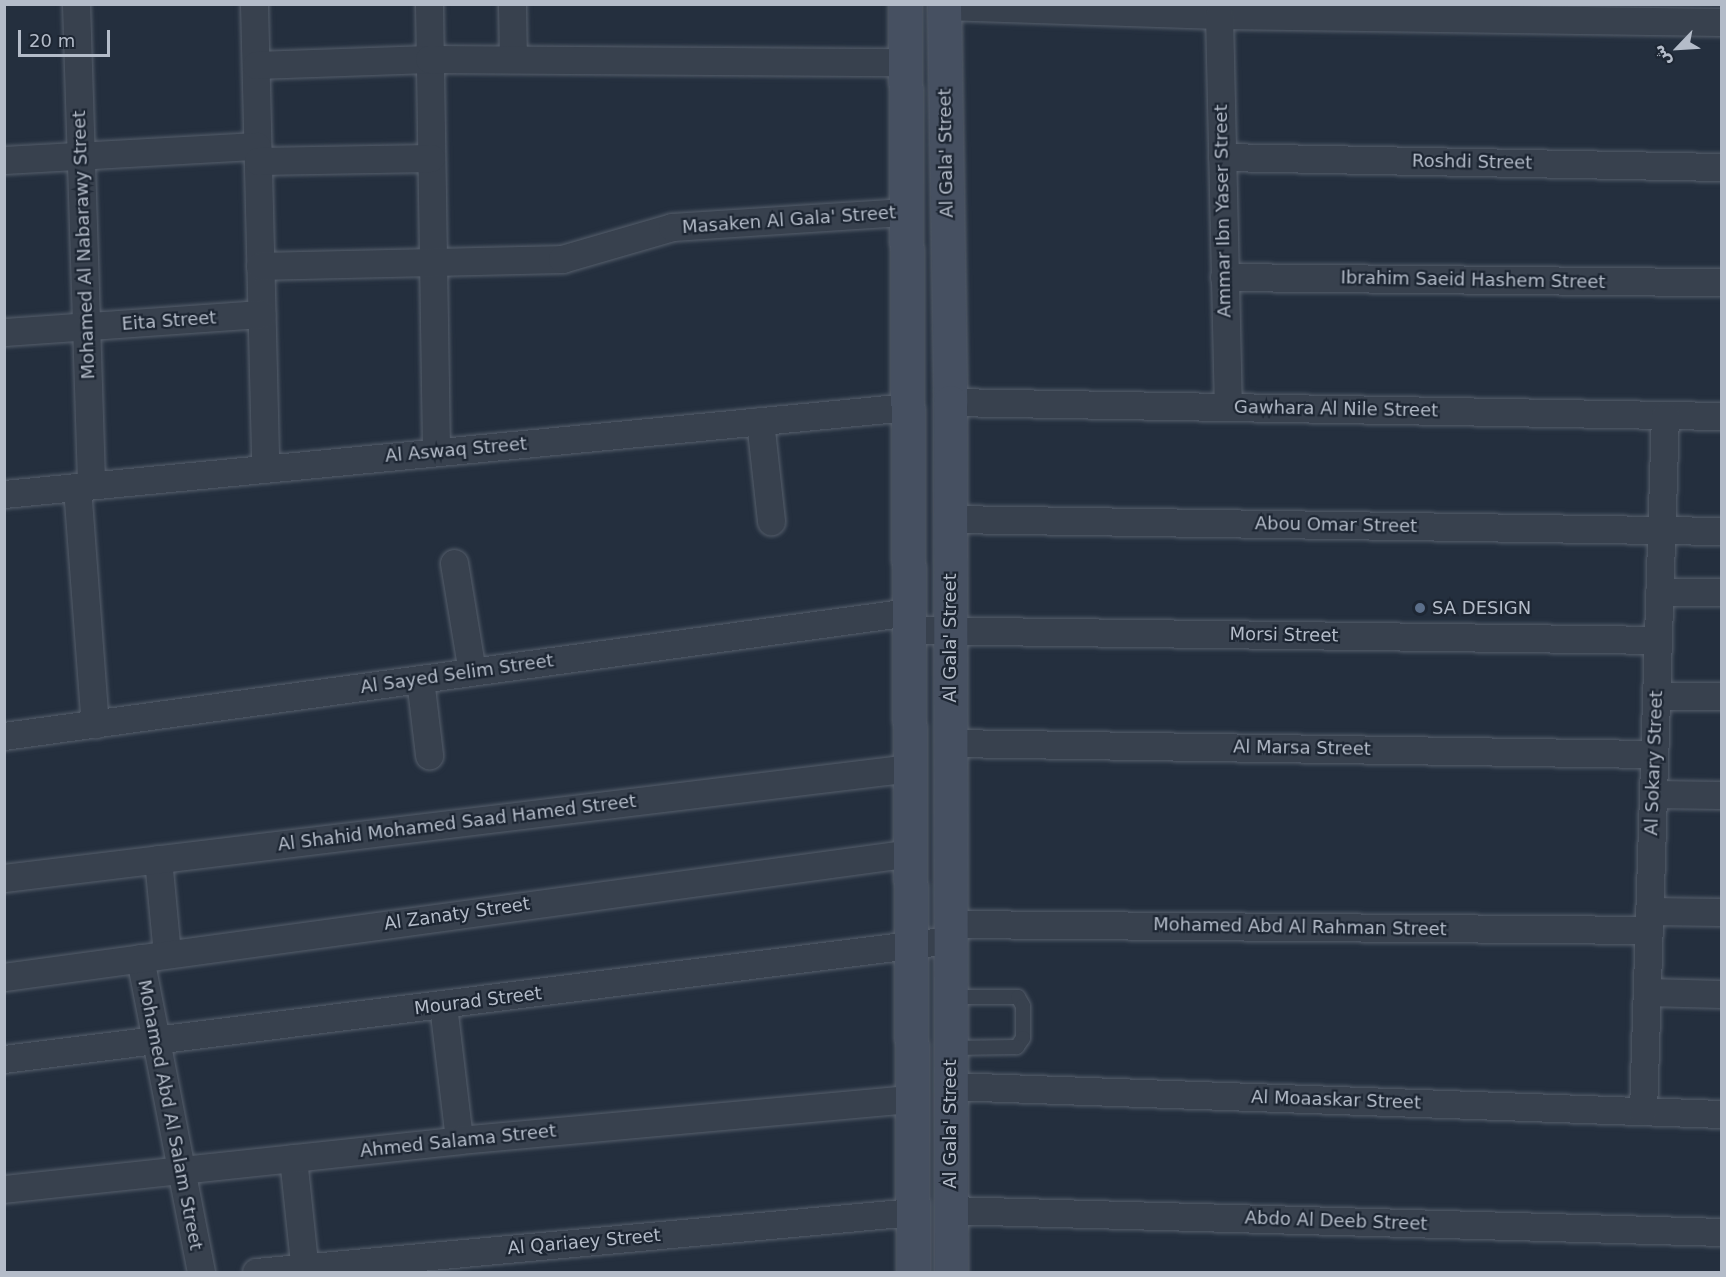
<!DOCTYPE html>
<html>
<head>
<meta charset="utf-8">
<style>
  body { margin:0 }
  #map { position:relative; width:1726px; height:1277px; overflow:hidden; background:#242f3e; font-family:"DejaVu Sans",Cairo,sans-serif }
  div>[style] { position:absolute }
  .roads { filter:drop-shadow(0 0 2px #565f6c) drop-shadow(0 0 2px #565f6c) }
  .lane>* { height:14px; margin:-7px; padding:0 7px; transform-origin:7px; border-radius:7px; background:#38414e }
  .street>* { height:27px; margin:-13.5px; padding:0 13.5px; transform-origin:13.5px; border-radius:13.5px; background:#38414e }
  .secondary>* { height:33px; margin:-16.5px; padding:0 16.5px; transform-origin:16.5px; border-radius:16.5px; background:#465061 }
  .dots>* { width:16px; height:16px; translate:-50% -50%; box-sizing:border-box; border:3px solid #1d2633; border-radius:50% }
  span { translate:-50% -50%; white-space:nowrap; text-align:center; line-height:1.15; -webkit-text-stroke:4.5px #1d2633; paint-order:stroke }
  .street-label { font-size:18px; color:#b4bcc9 }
  .poi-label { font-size:18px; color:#b4bcc9 }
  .left { translate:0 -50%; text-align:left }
  .frame { position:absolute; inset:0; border:6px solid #b4bcc9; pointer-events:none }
  .north { position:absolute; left:1648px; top:18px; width:60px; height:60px; -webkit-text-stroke:4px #1d2633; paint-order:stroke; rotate:245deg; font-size:16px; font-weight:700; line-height:24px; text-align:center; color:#b4bcc9 }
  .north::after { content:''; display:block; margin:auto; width:21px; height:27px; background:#b4bcc9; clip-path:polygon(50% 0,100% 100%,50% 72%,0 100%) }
  .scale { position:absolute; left:18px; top:30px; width:92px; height:27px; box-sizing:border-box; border:3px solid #b4bcc9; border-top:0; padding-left:8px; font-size:18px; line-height:21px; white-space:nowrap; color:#b4bcc9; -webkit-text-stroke:4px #1d2633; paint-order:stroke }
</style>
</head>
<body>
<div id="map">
  <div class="roads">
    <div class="lane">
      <i style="left:950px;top:997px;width:68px"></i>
      <i style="left:1018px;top:997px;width:10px;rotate:61deg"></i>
      <i style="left:1023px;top:1006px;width:32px;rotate:90deg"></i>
      <i style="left:1023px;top:1038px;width:11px;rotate:124deg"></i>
      <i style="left:1017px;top:1047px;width:67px;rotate:179.1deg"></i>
    </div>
    <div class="street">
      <i style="left:76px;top:4px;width:481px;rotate:88.2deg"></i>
      <i style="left:254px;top:4px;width:464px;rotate:88.6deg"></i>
      <i style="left:429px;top:4px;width:448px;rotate:89.1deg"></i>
      <i style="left:512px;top:4px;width:55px;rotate:89deg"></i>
      <i style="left:944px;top:6px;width:275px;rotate:1.9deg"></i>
      <i style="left:1219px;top:15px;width:503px;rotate:0.8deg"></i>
      <i style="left:1219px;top:15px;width:392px;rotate:88.7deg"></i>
      <i style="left:256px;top:65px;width:173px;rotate:-2deg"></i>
      <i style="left:429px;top:59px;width:476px;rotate:0.4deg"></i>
      <i style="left:1222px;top:157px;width:500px;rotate:1.15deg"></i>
      <i style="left:4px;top:160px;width:253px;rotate:-3.2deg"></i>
      <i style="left:258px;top:161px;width:173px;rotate:-1deg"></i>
      <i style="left:260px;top:266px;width:302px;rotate:-1.3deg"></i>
      <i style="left:562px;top:259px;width:115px;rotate:-16.2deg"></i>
      <i style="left:672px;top:227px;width:234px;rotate:-3.7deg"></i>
      <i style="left:1224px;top:277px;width:498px;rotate:0.6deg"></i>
      <i style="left:4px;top:332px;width:258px;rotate:-4deg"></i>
      <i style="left:950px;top:402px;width:772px;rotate:1.04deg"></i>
      <i style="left:760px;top:421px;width:101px;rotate:83.7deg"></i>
      <i style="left:77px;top:487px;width:238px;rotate:85.7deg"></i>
      <i style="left:4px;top:494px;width:907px;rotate:-5.5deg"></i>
      <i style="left:950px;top:519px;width:772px;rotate:0.89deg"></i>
      <i style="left:454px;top:563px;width:110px;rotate:80.6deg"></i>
      <i style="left:1659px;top:592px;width:63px"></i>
      <i style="left:909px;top:630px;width:749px;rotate:0.76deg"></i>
      <i style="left:420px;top:679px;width:77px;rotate:83.2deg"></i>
      <i style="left:1656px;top:696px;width:66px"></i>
      <i style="left:4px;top:736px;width:913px;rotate:-7.8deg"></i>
      <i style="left:950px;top:743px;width:704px;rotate:0.9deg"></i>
      <i style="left:1653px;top:794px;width:69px;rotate:0.8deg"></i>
      <i style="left:158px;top:859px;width:95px;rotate:84.6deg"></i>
      <i style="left:4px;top:878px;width:913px;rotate:-6.92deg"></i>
      <i style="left:1649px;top:911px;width:73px;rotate:0.8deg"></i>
      <i style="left:951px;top:924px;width:698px;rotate:0.49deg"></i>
      <i style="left:140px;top:958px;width:320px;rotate:79deg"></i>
      <i style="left:4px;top:977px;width:915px;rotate:-7.78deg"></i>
      <i style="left:1647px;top:992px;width:75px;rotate:1.5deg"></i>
      <i style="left:443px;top:1005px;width:136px;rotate:83.2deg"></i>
      <i style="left:4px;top:1059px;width:953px;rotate:-7.17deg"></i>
      <i style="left:950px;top:1086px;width:773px;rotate:2.08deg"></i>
      <i style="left:1643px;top:1111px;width:696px;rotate:-88.19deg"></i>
      <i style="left:293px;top:1158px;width:115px;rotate:84deg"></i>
      <i style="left:4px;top:1189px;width:458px;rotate:-6.1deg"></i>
      <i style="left:459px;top:1140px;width:455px;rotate:-5.2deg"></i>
      <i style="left:950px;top:1210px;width:772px;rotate:1.63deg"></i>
      <i style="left:256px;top:1272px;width:660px;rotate:-5.22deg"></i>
    </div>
    <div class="secondary">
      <i style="left:905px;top:4px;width:1268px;rotate:89.64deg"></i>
      <i style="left:944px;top:4px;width:398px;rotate:89.1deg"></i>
      <i style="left:950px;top:402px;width:870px;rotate:89.93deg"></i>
    </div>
  </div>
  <div class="dots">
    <i style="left:1420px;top:608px;background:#5c6f8a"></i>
  </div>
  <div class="street-label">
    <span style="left:946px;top:153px;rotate:-91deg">Al Gala' Street</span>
    <span style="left:1472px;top:162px;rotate:1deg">Roshdi Street</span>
    <span style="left:1223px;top:211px;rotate:-91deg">Ammar Ibn Yaser Street</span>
    <span style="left:789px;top:220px;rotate:-4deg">Masaken Al Gala' Street</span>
    <span style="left:84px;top:245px;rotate:-92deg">Mohamed Al Nabarawy Street</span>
    <span style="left:1473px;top:280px;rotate:1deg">Ibrahim Saeid Hashem Street</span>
    <span style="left:169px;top:321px;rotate:-4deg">Eita Street</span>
    <span style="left:1336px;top:409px;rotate:1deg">Gawhara Al Nile Street</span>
    <span style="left:456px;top:450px;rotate:-5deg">Al Aswaq Street</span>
    <span style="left:1336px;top:525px;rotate:1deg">Abou Omar Street</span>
    <span style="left:1284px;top:635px;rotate:1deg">Morsi Street</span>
    <span style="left:950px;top:638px;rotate:-90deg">Al Gala' Street</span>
    <span style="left:457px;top:674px;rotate:-8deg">Al Sayed Selim Street</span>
    <span style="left:1302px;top:748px;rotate:1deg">Al Marsa Street</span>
    <span style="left:1654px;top:763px;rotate:-88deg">Al Sokary Street</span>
    <span style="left:457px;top:823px;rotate:-7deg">Al Shahid Mohamed Saad Hamed Street</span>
    <span style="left:457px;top:914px;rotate:-8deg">Al Zanaty Street</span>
    <span style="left:1300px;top:927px;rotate:1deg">Mohamed Abd Al Rahman Street</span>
    <span style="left:478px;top:1001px;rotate:-7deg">Mourad Street</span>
    <span style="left:1336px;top:1100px;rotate:2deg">Al Moaaskar Street</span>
    <span style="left:170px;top:1115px;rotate:79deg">Mohamed Abd Al Salam Street</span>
    <span style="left:950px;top:1124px;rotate:-90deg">Al Gala' Street</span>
    <span style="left:458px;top:1141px;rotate:-6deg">Ahmed Salama Street</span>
    <span style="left:1336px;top:1221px;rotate:2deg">Abdo Al Deeb Street</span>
    <span style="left:584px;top:1242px;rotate:-5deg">Al Qariaey Street</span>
  </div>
  <div class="poi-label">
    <span class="left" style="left:1432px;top:608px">SA DESIGN</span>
  </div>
  <div class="frame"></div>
  <div class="north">ش</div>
  <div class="scale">20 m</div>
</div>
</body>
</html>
